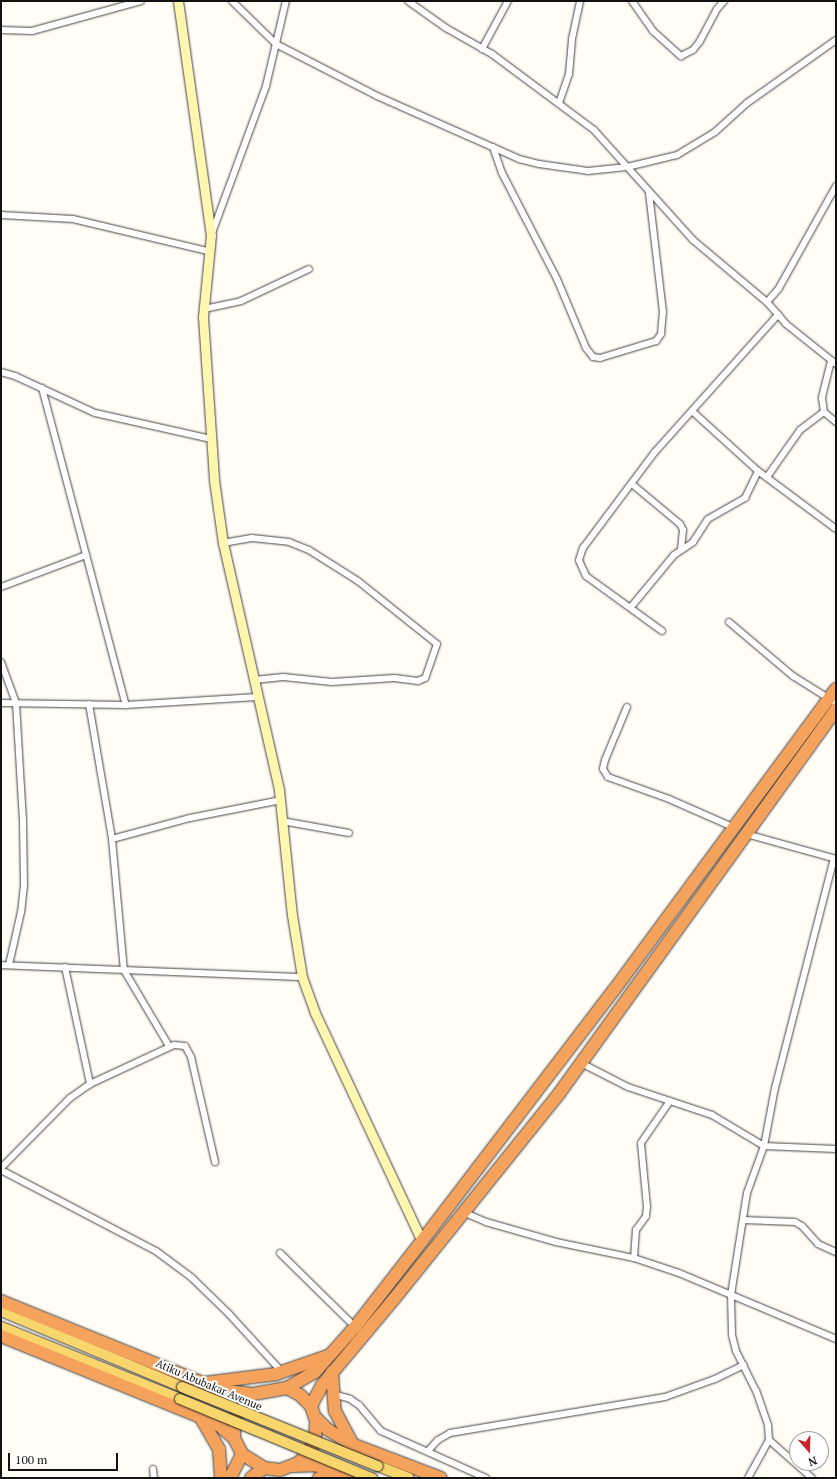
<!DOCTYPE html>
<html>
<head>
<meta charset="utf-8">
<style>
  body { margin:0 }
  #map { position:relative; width:837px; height:1479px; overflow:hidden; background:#fffdf5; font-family:"PT Serif",serif }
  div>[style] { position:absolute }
  .roads { filter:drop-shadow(0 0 1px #444) drop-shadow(0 0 1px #444) }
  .street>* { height:6px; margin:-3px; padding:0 3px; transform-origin:3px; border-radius:3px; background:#fff }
  .secondary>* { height:9px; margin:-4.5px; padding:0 4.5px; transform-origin:4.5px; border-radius:4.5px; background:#fff6b0 }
  .primary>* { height:10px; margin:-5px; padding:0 5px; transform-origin:5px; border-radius:5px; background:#f9d66b }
  .highway>* { height:12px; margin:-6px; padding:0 6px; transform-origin:6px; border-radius:6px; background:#f5a25d }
  .bridges { filter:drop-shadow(0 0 1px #222) drop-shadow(0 0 1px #222) }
  .primary-bridge>* { height:10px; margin:-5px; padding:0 5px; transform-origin:5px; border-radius:5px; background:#f9d66b }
  span { translate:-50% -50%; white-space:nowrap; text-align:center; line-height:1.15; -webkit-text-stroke:4px #fff; paint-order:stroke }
  .street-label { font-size:11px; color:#111 }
  .frame { position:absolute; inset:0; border:2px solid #111; pointer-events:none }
  .north { position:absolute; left:789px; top:1431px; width:40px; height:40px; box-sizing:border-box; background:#fff; border:1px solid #a0a0a0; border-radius:50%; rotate:160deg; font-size:11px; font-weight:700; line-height:16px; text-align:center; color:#111 }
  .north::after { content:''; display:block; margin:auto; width:14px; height:18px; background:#c4262e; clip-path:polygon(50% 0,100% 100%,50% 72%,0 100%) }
  .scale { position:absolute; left:8px; top:1453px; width:110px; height:18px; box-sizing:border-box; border:2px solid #111; border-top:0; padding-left:5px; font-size:12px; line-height:14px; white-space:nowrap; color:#111; -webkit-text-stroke:3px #fff; paint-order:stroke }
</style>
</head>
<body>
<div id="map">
  <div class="roads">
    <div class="street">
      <i style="left:232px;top:1px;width:62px;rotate:44.3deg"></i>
      <i style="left:276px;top:44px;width:114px;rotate:27.2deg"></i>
      <i style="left:377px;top:96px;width:155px;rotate:23.9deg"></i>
      <i style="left:519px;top:159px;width:21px;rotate:14deg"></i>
      <i style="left:539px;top:164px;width:49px;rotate:8.1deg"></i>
      <i style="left:588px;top:171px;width:39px;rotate:-6deg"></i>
      <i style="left:627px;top:167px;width:51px;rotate:-13.5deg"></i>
      <i style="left:677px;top:155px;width:44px;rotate:-31.2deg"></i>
      <i style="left:715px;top:132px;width:43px;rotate:-42.2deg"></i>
      <i style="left:747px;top:103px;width:109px;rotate:-35.3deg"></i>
      <i style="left:408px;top:1px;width:47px;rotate:35.4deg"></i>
      <i style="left:446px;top:28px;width:53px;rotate:29.5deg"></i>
      <i style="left:492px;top:54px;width:127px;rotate:36.7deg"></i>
      <i style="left:594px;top:130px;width:148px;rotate:48deg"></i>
      <i style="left:693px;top:240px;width:97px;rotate:40deg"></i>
      <i style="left:767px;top:302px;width:29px;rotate:49deg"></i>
      <i style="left:786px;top:324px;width:64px;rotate:38.7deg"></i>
      <i style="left:632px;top:1px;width:37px;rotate:55deg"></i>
      <i style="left:653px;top:31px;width:38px;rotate:42deg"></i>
      <i style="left:681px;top:56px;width:13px;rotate:-27deg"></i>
      <i style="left:693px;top:50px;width:11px;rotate:-52deg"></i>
      <i style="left:700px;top:41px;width:36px;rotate:-62deg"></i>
      <i style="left:717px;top:9px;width:11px;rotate:-49deg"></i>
      <i style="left:1px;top:30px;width:31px;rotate:2deg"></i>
      <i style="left:32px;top:31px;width:113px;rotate:-15.4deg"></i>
      <i style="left:482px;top:49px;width:55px;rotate:-61.6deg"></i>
      <i style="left:559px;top:103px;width:31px;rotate:-71deg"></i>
      <i style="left:569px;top:74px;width:35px;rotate:-85deg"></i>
      <i style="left:572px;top:39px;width:39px;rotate:-78deg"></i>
      <i style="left:493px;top:147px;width:28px;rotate:71deg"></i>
      <i style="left:502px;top:173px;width:119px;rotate:62.6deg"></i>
      <i style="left:557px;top:279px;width:75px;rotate:67.2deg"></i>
      <i style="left:586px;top:348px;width:11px;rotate:52deg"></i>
      <i style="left:593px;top:357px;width:7px;rotate:8deg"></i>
      <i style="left:600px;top:358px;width:59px;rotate:-16.9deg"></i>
      <i style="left:656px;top:341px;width:9px;rotate:-54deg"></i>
      <i style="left:661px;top:334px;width:22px;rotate:-85deg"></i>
      <i style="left:663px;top:312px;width:121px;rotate:-96.7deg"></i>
      <i style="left:1px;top:215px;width:72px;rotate:3.2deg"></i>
      <i style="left:73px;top:219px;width:142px;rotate:13.4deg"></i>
      <i style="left:212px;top:233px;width:157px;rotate:-69.8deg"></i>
      <i style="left:266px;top:86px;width:87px;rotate:-76.8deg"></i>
      <i style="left:767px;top:302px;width:18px;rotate:-49deg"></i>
      <i style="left:779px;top:288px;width:117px;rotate:-60.8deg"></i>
      <i style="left:204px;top:309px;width:38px;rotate:-12deg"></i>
      <i style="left:241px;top:301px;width:75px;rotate:-25.2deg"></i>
      <i style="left:831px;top:361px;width:38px;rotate:104deg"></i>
      <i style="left:822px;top:398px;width:14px;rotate:82deg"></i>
      <i style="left:824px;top:412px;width:16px;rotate:40deg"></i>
      <i style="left:1px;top:372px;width:15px;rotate:16deg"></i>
      <i style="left:15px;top:376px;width:88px;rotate:24.8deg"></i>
      <i style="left:95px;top:413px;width:119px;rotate:12.6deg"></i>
      <i style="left:42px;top:388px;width:328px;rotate:75.2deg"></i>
      <i style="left:692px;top:411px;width:89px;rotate:42.3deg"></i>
      <i style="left:758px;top:471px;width:97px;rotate:36.6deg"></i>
      <i style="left:767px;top:477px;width:57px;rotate:-54.9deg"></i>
      <i style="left:800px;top:430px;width:30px;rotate:-37deg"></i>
      <i style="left:632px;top:484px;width:62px;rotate:39.8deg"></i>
      <i style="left:680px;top:524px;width:7px;rotate:63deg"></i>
      <i style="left:683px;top:530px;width:20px;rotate:96deg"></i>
      <i style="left:223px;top:543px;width:29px;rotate:-10deg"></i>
      <i style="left:252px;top:538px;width:37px;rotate:6deg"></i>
      <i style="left:289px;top:542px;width:22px;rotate:22deg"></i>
      <i style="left:309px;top:550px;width:58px;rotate:32.3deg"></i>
      <i style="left:358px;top:581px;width:101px;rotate:38.6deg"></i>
      <i style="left:437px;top:644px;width:36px;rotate:109deg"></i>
      <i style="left:425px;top:678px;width:8px;rotate:157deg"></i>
      <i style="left:418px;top:681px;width:24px;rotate:-173deg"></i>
      <i style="left:394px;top:678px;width:62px;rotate:176.3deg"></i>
      <i style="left:332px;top:682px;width:49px;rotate:-174.2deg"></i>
      <i style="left:283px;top:677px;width:29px;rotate:174deg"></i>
      <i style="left:1px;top:587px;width:91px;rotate:-20.6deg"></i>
      <i style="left:631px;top:607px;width:67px;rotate:-50.4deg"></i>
      <i style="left:674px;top:555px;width:23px;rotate:-34deg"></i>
      <i style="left:693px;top:542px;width:27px;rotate:-57deg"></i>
      <i style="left:708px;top:519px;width:43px;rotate:-29.6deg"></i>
      <i style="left:745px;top:498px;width:30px;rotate:-64deg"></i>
      <i style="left:729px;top:622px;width:84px;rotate:40.2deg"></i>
      <i style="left:793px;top:676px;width:51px;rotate:32.1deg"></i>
      <i style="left:662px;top:631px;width:94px;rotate:-144.1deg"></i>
      <i style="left:586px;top:576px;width:17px;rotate:-114deg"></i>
      <i style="left:579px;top:560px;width:13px;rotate:-72deg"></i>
      <i style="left:583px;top:548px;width:119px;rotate:-53.2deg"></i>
      <i style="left:654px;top:453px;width:186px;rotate:-48.1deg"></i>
      <i style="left:1px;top:662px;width:44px;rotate:69.9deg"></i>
      <i style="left:16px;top:703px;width:119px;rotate:86.6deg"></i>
      <i style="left:23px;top:822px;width:63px;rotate:89.1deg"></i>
      <i style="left:24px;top:885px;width:27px;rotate:96deg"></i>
      <i style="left:21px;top:912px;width:54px;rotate:102.8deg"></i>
      <i style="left:1px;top:703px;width:125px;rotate:0.9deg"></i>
      <i style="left:126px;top:705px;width:131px;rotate:-3.5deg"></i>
      <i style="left:89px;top:704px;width:137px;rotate:80.3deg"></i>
      <i style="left:112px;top:839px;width:132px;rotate:84.8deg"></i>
      <i style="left:124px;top:970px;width:88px;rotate:59.4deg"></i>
      <i style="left:627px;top:707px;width:57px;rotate:112.5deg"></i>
      <i style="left:605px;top:760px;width:9px;rotate:103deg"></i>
      <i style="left:603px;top:769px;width:9px;rotate:58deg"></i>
      <i style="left:608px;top:777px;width:65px;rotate:19.8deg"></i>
      <i style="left:669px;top:799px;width:72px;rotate:23.7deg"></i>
      <i style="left:282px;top:821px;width:68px;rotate:10.2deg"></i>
      <i style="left:746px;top:834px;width:93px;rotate:15.5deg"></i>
      <i style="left:112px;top:839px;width:81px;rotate:-15.1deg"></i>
      <i style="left:190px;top:818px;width:93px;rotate:-11.2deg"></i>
      <i style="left:1px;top:965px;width:301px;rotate:2.3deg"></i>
      <i style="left:65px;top:967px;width:120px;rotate:77.9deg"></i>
      <i style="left:581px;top:1063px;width:53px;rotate:27.1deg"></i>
      <i style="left:628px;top:1087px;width:89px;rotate:18.4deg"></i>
      <i style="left:712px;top:1115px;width:61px;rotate:30.8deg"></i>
      <i style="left:764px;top:1146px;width:72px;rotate:2.4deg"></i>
      <i style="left:1px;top:1168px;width:98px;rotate:-45.4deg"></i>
      <i style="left:70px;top:1098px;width:24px;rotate:-35deg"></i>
      <i style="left:90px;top:1084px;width:93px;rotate:-24.9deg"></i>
      <i style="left:174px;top:1045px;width:11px;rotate:5deg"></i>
      <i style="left:185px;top:1046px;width:13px;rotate:61deg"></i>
      <i style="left:191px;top:1057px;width:108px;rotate:77.1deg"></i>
      <i style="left:1px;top:1170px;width:175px;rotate:27.6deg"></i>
      <i style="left:156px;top:1251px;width:44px;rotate:36.6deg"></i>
      <i style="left:191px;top:1277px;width:53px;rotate:44.2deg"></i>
      <i style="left:229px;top:1314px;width:79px;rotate:47.6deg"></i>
      <i style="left:465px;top:1213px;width:23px;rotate:23deg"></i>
      <i style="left:486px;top:1222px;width:73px;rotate:15.9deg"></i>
      <i style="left:556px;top:1242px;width:80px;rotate:11.6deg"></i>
      <i style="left:634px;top:1258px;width:47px;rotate:18.4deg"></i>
      <i style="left:679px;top:1273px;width:170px;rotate:22.8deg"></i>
      <i style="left:743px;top:1220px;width:52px;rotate:2.2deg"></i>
      <i style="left:795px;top:1222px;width:8px;rotate:30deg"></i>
      <i style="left:802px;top:1226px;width:24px;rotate:48deg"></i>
      <i style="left:818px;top:1244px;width:20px;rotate:24deg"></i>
      <i style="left:280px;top:1253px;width:105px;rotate:44.6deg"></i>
      <i style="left:634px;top:1258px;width:28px;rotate:-86deg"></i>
      <i style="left:636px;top:1230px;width:17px;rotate:-54deg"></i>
      <i style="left:646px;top:1216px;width:9px;rotate:-84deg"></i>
      <i style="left:647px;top:1207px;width:64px;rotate:-95.4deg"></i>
      <i style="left:641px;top:1143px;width:51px;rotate:-55.4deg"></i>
      <i style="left:333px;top:1394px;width:18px;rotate:16deg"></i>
      <i style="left:350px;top:1399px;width:11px;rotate:34deg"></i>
      <i style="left:359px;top:1405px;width:34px;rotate:50deg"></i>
      <i style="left:381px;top:1431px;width:115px;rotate:24.1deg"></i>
      <i style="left:769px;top:1440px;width:57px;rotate:41.5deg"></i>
      <i style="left:428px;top:1451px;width:15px;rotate:-48deg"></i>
      <i style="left:438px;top:1440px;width:14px;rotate:-30deg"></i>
      <i style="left:450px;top:1433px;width:218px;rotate:-9.5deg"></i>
      <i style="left:665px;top:1397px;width:53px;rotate:-19.8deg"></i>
      <i style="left:715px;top:1379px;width:32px;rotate:-26deg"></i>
      <i style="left:153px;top:1469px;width:9px;rotate:84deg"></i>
      <i style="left:748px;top:1478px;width:43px;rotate:-61.1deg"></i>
      <i style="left:769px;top:1440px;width:15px;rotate:-94deg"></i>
      <i style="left:768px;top:1425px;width:36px;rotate:-109deg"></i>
      <i style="left:756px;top:1391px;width:45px;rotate:-116.6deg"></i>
      <i style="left:736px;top:1351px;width:16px;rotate:-104deg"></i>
      <i style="left:732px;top:1335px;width:40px;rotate:-91.4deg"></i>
      <i style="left:731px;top:1295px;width:103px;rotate:-81.1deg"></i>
      <i style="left:747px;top:1193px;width:50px;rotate:-70.1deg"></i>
      <i style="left:764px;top:1146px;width:59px;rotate:-79.3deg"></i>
      <i style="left:775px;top:1088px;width:236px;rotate:-75.6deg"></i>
    </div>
    <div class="secondary">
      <i style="left:178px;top:1px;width:236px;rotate:82deg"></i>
      <i style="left:211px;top:235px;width:82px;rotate:95.6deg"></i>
      <i style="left:203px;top:317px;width:163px;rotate:86.1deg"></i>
      <i style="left:214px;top:480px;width:64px;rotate:81.9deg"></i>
      <i style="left:223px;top:543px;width:253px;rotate:77.2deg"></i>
      <i style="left:279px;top:790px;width:126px;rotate:84.1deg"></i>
      <i style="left:292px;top:915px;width:63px;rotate:80.8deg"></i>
      <i style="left:302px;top:977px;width:38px;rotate:70deg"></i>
      <i style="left:315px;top:1013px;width:252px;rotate:64.9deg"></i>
    </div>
    <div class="primary">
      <i style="left:1px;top:1311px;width:196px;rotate:22.8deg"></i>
      <i style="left:1px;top:1327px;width:193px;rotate:21.9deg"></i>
      <i style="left:378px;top:1466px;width:33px;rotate:21deg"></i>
    </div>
    <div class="highway">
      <i style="left:1px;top:1301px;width:236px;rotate:22.1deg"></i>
      <i style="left:220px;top:1390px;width:32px;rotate:7deg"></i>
      <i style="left:1px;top:1336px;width:220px;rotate:22.1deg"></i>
      <i style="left:205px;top:1419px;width:17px;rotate:25deg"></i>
      <i style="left:220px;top:1426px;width:18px;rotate:41deg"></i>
      <i style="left:332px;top:1372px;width:39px;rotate:86deg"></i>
      <i style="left:335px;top:1411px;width:36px;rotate:62deg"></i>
      <i style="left:204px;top:1383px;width:73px;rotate:-7.1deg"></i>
      <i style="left:276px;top:1374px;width:55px;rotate:-19.1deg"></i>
      <i style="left:287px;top:1388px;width:32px;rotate:-30deg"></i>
      <i style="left:315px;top:1372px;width:60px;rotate:-48.4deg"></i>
      <i style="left:355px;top:1327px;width:109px;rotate:-52.1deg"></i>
      <i style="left:422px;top:1241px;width:316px;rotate:-52.6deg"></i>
      <i style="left:614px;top:990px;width:374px;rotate:-53.6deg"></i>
      <i style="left:311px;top:1406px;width:24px;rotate:-62deg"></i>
      <i style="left:322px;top:1385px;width:112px;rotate:-50.1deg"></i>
      <i style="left:394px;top:1299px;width:262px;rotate:-51.2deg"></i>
      <i style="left:558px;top:1095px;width:476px;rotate:-54.2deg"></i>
      <i style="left:201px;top:1418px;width:36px;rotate:60deg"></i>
      <i style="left:219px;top:1449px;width:29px;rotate:86deg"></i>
      <i style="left:316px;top:1418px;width:16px;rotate:45deg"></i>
      <i style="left:327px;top:1429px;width:26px;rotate:32deg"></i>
      <i style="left:349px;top:1443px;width:98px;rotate:20.8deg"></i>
      <i style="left:293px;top:1466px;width:23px;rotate:-2deg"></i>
      <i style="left:316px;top:1465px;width:37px;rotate:20deg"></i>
      <i style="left:230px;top:1478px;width:27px;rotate:-63deg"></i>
      <i style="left:251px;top:1478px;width:16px;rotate:-38deg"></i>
      <i style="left:264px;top:1468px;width:16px;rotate:7deg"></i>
      <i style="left:280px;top:1470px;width:19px;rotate:-21deg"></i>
      <i style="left:298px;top:1463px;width:13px;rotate:-42deg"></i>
      <i style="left:308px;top:1454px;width:15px;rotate:-62deg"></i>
      <i style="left:315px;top:1441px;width:20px;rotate:-87deg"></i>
      <i style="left:316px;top:1421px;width:16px;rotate:-108deg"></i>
      <i style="left:311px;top:1406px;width:16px;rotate:-135deg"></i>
      <i style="left:300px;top:1395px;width:15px;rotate:-152deg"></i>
      <i style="left:287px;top:1388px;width:36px;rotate:170deg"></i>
      <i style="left:252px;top:1394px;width:15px;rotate:138deg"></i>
      <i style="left:241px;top:1404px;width:15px;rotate:113deg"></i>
      <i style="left:235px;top:1418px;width:20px;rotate:93deg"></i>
      <i style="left:234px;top:1438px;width:18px;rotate:63deg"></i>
      <i style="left:242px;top:1454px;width:26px;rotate:32deg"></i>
      <i style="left:319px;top:1478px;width:23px;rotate:-7deg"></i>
    </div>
  </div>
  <div class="bridges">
    <div class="primary-bridge">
      <i style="left:182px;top:1387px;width:211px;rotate:22deg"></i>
      <i style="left:180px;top:1399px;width:208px;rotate:22.4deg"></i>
    </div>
  </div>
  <div class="street-label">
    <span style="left:209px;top:1385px;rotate:23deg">Atiku Abubakar Avenue</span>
  </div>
  <div class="frame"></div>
  <div class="north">N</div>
  <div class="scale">100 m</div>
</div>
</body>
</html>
